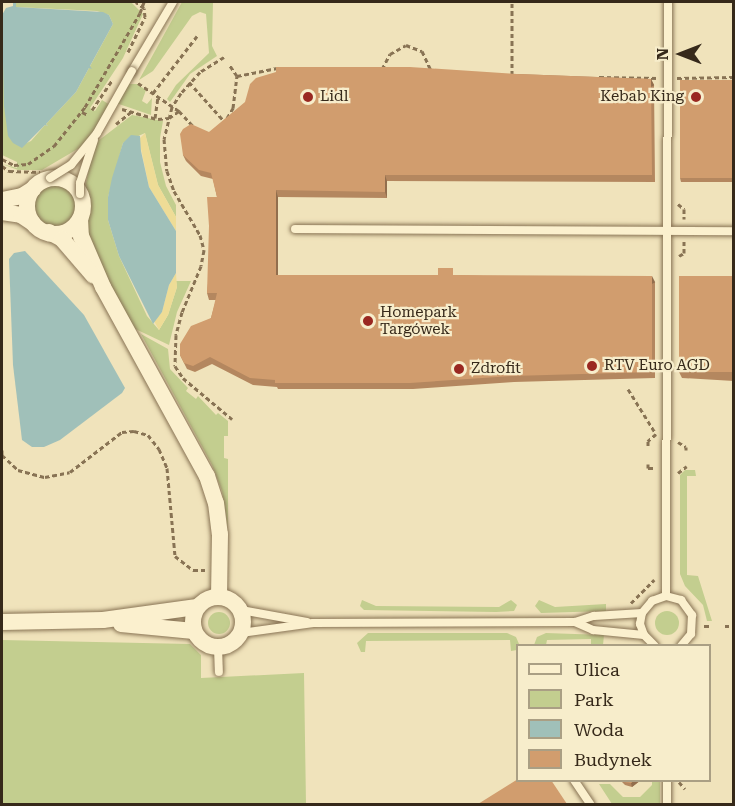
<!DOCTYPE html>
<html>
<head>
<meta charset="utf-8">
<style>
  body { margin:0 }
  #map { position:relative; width:735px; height:806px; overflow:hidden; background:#f0e3bb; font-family:"Roboto Serif",serif }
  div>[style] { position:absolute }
  .green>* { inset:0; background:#c3ce8f }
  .round { border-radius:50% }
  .sand>* { inset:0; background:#eedc96 }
  .water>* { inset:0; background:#a0c0b9 }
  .path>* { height:3px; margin-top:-1.5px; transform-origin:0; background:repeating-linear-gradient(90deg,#887354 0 4.5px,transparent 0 7.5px) }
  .roads { filter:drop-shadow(0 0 2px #887354) drop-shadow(0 0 2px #887354) }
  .lane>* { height:8px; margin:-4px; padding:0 4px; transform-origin:4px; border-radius:4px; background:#fbf0ce }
  .street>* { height:16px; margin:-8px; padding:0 8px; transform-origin:8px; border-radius:8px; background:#fbf0ce }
  .street>.ring { margin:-8px; padding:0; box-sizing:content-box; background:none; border:16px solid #fbf0ce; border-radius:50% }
  .bridges { filter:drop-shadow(0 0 2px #887354) drop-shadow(0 0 2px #887354) }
  .lane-bridge>* { height:8px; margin:-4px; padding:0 4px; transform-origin:4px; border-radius:4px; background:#fbf0ce }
  .wall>* { inset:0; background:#b4875f }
  .shaded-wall>* { inset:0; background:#926e4d; transform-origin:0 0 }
  .building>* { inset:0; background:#d19d6e; transform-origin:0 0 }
  .dots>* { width:16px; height:16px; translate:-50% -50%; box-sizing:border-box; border:3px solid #f7edcb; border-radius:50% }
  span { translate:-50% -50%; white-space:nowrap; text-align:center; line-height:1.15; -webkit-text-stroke:4.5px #f7edcb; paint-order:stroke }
  .poi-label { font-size:15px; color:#36291a }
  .left { translate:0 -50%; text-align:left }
  .right { translate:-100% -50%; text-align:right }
  .frame { position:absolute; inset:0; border:3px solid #36291a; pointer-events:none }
  .legend { position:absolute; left:516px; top:644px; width:195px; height:138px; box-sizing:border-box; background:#f7edcb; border:2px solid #aa9f84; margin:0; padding:8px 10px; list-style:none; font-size:18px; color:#36291a }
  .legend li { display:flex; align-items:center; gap:12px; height:30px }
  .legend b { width:30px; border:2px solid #aa9f84 }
  .north { position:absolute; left:651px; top:24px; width:60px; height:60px; -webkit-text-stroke:4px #f7edcb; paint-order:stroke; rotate:270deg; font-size:16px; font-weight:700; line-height:24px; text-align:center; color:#36291a }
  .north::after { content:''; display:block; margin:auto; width:21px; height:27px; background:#36291a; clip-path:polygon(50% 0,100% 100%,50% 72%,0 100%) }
</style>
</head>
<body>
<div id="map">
  <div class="green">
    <i style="clip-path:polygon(16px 2px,131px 2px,143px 14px,123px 58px,90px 108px,95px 111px,102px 100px,110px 105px,92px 136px,81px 147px,42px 170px,18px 170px,2px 164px,17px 168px,17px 162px,2px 155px,2px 30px,6px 106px,22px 145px,31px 141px,45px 125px,48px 126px,46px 124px,76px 92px,113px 24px,109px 15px,97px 11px,16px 7px)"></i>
    <i style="clip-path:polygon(182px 2px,213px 2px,212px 46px,217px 56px,190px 74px,170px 102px,167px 99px,176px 85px,209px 53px,206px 14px,200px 12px,192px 16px,153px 71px,139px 80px)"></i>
    <i style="clip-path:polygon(127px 84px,137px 84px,146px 90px,142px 101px,147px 104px,152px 98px,151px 115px,116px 103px)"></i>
    <i style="clip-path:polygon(132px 115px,163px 121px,160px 138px,160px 162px,166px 186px,176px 205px,176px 217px,158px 185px,145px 133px,123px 143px,108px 197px,108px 220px,119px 256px,147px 316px,159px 330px,168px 315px,177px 287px,176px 281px,191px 281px,177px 312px,169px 345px,125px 324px,76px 229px,68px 235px,50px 237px,33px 229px,24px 213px,23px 203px,30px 186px,46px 175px,64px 175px,73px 180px,84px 193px,94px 144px)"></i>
    <i style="clip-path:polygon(141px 334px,168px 349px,170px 369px,188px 388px,186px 391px,196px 399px,198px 396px,216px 415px,218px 413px,228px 421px,228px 436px,224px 436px,224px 458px,228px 459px,228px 528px,222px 491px,212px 465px)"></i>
    <i style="clip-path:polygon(685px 470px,695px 470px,696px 476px,687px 476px,687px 575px,698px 576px,712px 621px,707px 621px,703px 605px,685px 586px,680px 574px,680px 475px)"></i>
    <i style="clip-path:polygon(362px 600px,376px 606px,499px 607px,511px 600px,517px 605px,514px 611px,496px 612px,364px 610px,360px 606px)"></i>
    <i style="clip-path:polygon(539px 600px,555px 607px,606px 604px,606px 611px,541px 613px,535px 606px)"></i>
    <i class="round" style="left:655px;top:611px;width:24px;height:24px"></i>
    <i class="round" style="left:208px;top:612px;width:22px;height:22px"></i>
    <i style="clip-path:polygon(368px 633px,507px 633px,516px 637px,519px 644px,517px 650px,511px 651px,510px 640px,366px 641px,365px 652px,361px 652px,357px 643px)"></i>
    <i style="clip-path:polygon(546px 633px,604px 635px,603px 645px,591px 645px,591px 639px,547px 640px,546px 645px,534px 645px,537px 637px)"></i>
    <i style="clip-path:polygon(2px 640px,190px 644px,201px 655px,201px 678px,304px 673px,306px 804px,2px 804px)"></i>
    <i style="clip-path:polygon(652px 781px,660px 781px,660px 804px,612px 804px,599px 784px,610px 784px,623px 797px,640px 797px,652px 785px)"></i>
  </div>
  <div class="sand">
    <i style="clip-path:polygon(145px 133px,158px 185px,176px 217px,176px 231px,149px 187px,139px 139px)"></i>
    <i style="clip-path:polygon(176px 273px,177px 287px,168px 315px,159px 330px,154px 321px,162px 312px,169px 285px)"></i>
  </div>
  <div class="water">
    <i style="clip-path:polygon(13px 2px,16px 2px,16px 7px,103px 12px,109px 15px,113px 24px,90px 66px,92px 69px,89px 68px,76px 92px,46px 124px,48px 126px,45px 125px,22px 148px,13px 143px,8px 136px,4px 106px,2px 15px,6px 8px,13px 6px)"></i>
    <i style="clip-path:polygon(131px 135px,140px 136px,141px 151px,149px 187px,176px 231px,176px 273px,169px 285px,162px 312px,153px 324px,119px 256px,108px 220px,108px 197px,112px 178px,123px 143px)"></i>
    <i style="clip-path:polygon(25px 251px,84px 315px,125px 388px,122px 393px,60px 440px,44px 447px,32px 447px,22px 440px,13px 365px,9px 259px,14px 253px)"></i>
  </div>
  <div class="path">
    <i style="left:128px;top:52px;width:39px;rotate:-64deg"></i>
    <i style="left:145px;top:17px;width:9px;rotate:-96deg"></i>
    <i style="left:144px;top:8px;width:10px;rotate:-143deg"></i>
    <i style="left:224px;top:57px;width:28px;rotate:148deg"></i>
    <i style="left:200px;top:72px;width:28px;rotate:132deg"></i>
    <i style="left:181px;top:93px;width:17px;rotate:123deg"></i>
    <i style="left:172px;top:107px;width:33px;rotate:104deg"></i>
    <i style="left:164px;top:139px;width:32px;rotate:85deg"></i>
    <i style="left:167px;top:171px;width:21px;rotate:71deg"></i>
    <i style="left:174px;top:191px;width:51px;rotate:59.4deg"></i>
    <i style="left:200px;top:235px;width:16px;rotate:75deg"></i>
    <i style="left:204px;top:250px;width:16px;rotate:101deg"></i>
    <i style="left:201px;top:266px;width:50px;rotate:112.4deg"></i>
    <i style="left:182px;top:312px;width:24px;rotate:105deg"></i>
    <i style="left:176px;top:335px;width:31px;rotate:92deg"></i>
    <i style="left:175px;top:366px;width:14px;rotate:56deg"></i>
    <i style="left:183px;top:378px;width:64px;rotate:39.9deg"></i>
    <i style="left:382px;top:69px;width:17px;rotate:-62deg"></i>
    <i style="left:390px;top:54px;width:18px;rotate:-29deg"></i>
    <i style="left:406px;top:45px;width:17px;rotate:21deg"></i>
    <i style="left:422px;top:51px;width:21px;rotate:65deg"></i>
    <i style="left:512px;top:75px;width:73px;rotate:-90deg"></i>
    <i style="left:237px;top:76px;width:41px;rotate:-11.3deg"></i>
    <i style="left:599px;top:77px;width:60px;rotate:1deg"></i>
    <i style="left:677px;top:78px;width:57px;rotate:-1deg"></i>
    <i style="left:189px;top:82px;width:54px;rotate:48deg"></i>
    <i style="left:138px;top:83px;width:50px;rotate:34.3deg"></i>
    <i style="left:179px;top:111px;width:22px;rotate:47deg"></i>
    <i style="left:153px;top:93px;width:72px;rotate:-52.3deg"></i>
    <i style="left:122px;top:109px;width:37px;rotate:16deg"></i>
    <i style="left:158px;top:119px;width:11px;rotate:-5deg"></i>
    <i style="left:169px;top:118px;width:12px;rotate:-35deg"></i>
    <i style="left:92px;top:110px;width:37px;rotate:-56deg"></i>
    <i style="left:82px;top:112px;width:7px;rotate:27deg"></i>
    <i style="left:155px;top:118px;width:21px;rotate:-82deg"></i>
    <i style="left:227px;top:118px;width:12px;rotate:-59deg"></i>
    <i style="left:233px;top:108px;width:32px;rotate:-83deg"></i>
    <i style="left:237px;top:76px;width:14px;rotate:-124deg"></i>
    <i style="left:116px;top:124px;width:19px;rotate:-39deg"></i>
    <i style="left:2px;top:159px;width:13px;rotate:27deg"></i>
    <i style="left:14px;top:165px;width:14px;rotate:-4deg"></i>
    <i style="left:28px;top:164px;width:32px;rotate:-35deg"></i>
    <i style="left:54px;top:146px;width:50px;rotate:-51.5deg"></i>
    <i style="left:85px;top:107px;width:109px;rotate:-59.7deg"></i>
    <i style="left:140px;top:13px;width:12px;rotate:-70deg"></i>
    <i style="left:2px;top:166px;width:9px;rotate:36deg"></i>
    <i style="left:9px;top:171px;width:31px;rotate:2deg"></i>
    <i style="left:678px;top:204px;width:8px;rotate:40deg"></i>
    <i style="left:684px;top:209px;width:10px;rotate:90deg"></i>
    <i style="left:679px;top:256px;width:6px;rotate:-31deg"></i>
    <i style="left:684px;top:253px;width:12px;rotate:-90deg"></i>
    <i style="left:628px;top:389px;width:53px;rotate:58.1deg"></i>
    <i style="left:656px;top:434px;width:11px;rotate:139deg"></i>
    <i style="left:648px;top:441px;width:7px;rotate:90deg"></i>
    <i style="left:678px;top:442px;width:9px;rotate:32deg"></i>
    <i style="left:686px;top:447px;width:3px;rotate:90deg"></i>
    <i style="left:2px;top:450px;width:5px;rotate:90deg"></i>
    <i style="left:2px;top:455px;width:22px;rotate:43deg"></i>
    <i style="left:18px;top:470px;width:28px;rotate:15deg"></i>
    <i style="left:45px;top:477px;width:25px;rotate:-11deg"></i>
    <i style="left:70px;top:472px;width:66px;rotate:-37.6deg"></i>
    <i style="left:122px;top:432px;width:12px;rotate:-5deg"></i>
    <i style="left:134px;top:431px;width:15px;rotate:16deg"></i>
    <i style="left:148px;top:435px;width:18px;rotate:52deg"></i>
    <i style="left:159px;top:449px;width:21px;rotate:67deg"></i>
    <i style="left:167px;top:468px;width:88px;rotate:84.8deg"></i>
    <i style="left:175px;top:556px;width:23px;rotate:38deg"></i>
    <i style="left:193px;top:570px;width:12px"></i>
    <i style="left:648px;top:464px;width:4px;rotate:90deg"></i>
    <i style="left:648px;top:468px;width:7px"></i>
    <i style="left:678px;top:473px;width:11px;rotate:-38deg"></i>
    <i style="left:631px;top:603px;width:33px;rotate:-45deg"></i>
    <i style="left:704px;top:626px;width:8px"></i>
    <i style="left:725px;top:626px;width:9px"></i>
    <i style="left:679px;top:782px;width:9px;rotate:49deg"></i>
    <i style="left:685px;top:803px;width:1px;rotate:90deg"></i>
  </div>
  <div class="roads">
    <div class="lane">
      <i style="left:132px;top:71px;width:80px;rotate:-59.3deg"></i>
      <i style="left:295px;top:229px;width:439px;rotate:0.3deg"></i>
      <i style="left:666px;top:596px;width:594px;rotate:-89.81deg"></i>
      <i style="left:241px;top:610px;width:67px;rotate:10.3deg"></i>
      <i style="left:575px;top:622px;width:20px;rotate:24deg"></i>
      <i style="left:593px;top:630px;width:51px;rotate:5.6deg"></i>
      <i style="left:241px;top:633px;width:73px;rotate:-7.9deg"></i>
      <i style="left:313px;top:623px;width:262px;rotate:-0.2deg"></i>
      <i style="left:575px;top:622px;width:20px;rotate:-18deg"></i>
      <i style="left:594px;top:616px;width:48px;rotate:-3.6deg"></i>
      <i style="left:655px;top:646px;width:16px;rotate:-135deg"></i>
      <i style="left:644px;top:635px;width:12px;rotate:-110deg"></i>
      <i style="left:640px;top:624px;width:11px;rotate:-80deg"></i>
      <i style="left:642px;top:613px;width:16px;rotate:-50deg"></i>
      <i style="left:652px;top:601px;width:15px;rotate:-20deg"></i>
      <i style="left:666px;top:596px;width:16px;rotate:15deg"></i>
      <i style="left:681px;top:600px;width:19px;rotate:54deg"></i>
      <i style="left:692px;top:615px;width:19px;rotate:93deg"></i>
      <i style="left:691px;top:634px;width:16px;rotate:130deg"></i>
      <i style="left:218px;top:647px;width:25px;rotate:88deg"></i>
      <i style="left:574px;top:780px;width:29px;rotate:56deg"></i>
      <i style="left:667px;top:780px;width:24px;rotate:90deg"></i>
    </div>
    <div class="street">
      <i class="ring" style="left:27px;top:178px;width:40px;height:40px"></i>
      <i style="left:2px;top:200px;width:20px;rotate:-11deg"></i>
      <i style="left:22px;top:196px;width:13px;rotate:-32deg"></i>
      <i style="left:2px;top:212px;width:19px;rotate:9deg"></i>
      <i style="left:21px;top:215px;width:14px;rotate:34deg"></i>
      <i style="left:80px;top:219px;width:17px;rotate:87deg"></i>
      <i style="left:81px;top:236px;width:56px;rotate:66.7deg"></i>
      <i style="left:103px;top:287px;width:216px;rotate:61.2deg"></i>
      <i style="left:207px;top:476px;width:28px;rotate:72deg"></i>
      <i style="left:216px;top:503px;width:31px;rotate:83deg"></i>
      <i style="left:220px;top:534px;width:62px;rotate:90.9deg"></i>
      <i style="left:49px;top:232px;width:15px;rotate:28deg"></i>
      <i style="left:62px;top:239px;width:48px;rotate:49.3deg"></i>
      <i class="ring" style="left:193px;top:597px;width:34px;height:34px"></i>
      <i style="left:2px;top:622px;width:101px;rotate:-1.1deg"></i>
      <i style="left:103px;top:620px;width:95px;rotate:-7.9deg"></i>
      <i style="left:121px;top:624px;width:73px;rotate:5.5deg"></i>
    </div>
  </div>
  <div class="bridges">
    <div class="lane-bridge">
      <i style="left:50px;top:178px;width:25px;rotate:-32deg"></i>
      <i style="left:71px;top:165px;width:41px;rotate:-50.9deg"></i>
      <i style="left:97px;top:133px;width:71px;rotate:-60.6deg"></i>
      <i style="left:80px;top:194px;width:11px;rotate:-90deg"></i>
      <i style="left:80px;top:183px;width:45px;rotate:-72deg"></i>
    </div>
  </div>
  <div class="wall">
    <i style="clip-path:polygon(517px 74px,651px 79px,654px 85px,655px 182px,387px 181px,387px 198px,278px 197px,278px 275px,455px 275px,655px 282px,655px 378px,514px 382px,413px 389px,278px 389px,277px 387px,253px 385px,212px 364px,195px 372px,187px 369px,180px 355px,211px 318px,216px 300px,209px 300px,207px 293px,217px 197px,213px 179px,201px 176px,186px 161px,183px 155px,209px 132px)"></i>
    <i style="clip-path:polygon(734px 80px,734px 182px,681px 182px,680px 178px)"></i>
    <i style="clip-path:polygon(734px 276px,734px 381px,682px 378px,679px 372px)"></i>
    <i style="clip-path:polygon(620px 780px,641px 780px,632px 787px,625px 785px)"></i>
  </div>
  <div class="shaded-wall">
    <i style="left:651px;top:79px;width:7px;height:96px;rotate:63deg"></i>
    <i style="clip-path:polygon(385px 175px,387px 181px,387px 198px,385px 192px)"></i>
    <i style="clip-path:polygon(276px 190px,278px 197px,278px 282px,276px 275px)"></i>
    <i style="left:652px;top:276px;width:7px;height:96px;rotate:63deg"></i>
    <i style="clip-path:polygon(635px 780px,641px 780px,632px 787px,631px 783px)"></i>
  </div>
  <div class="building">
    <i style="clip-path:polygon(276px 67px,410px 67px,517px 74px,651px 79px,652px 175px,385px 175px,385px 192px,276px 190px,276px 275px,438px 275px,438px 268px,453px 268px,453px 275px,652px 276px,652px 372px,512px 376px,410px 383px,275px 383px,275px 380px,250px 378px,210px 357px,193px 366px,184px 363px,180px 355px,180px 344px,191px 326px,211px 318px,217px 293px,207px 293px,209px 226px,207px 197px,217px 197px,211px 173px,199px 170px,183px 155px,180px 134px,183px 129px,191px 124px,209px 132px,245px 102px,250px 84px,256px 78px,276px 72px)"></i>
    <i style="left:734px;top:80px;width:98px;height:54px;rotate:90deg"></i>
    <i style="left:679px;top:276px;width:55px;height:96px"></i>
    <i style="clip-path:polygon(518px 779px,518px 780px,551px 780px,567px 804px,478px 804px)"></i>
    <i style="clip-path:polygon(622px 780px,635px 780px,631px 783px,624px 782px)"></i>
  </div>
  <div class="dots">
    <i style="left:308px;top:97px;background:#9a2821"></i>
    <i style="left:696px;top:97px;background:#9a2821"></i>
    <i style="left:368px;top:321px;background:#9a2821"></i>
    <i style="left:592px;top:366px;background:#9a2821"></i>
    <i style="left:459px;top:369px;background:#9a2821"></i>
  </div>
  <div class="poi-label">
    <span class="left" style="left:320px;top:97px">Lidl</span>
    <span class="right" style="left:684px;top:97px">Kebab King</span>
    <span class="left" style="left:380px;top:321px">Homepark<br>Targówek</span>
    <span class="left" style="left:604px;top:366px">RTV Euro AGD</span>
    <span class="left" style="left:471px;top:369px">Zdrofit</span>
  </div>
  <div class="frame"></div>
  <ul class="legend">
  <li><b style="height:8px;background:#fbf0ce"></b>Ulica</li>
  <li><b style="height:16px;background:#c3ce8f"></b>Park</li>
  <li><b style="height:16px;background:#a0c0b9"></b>Woda</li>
  <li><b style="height:16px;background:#d19d6e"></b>Budynek</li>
  </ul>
  <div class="north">N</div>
</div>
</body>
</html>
